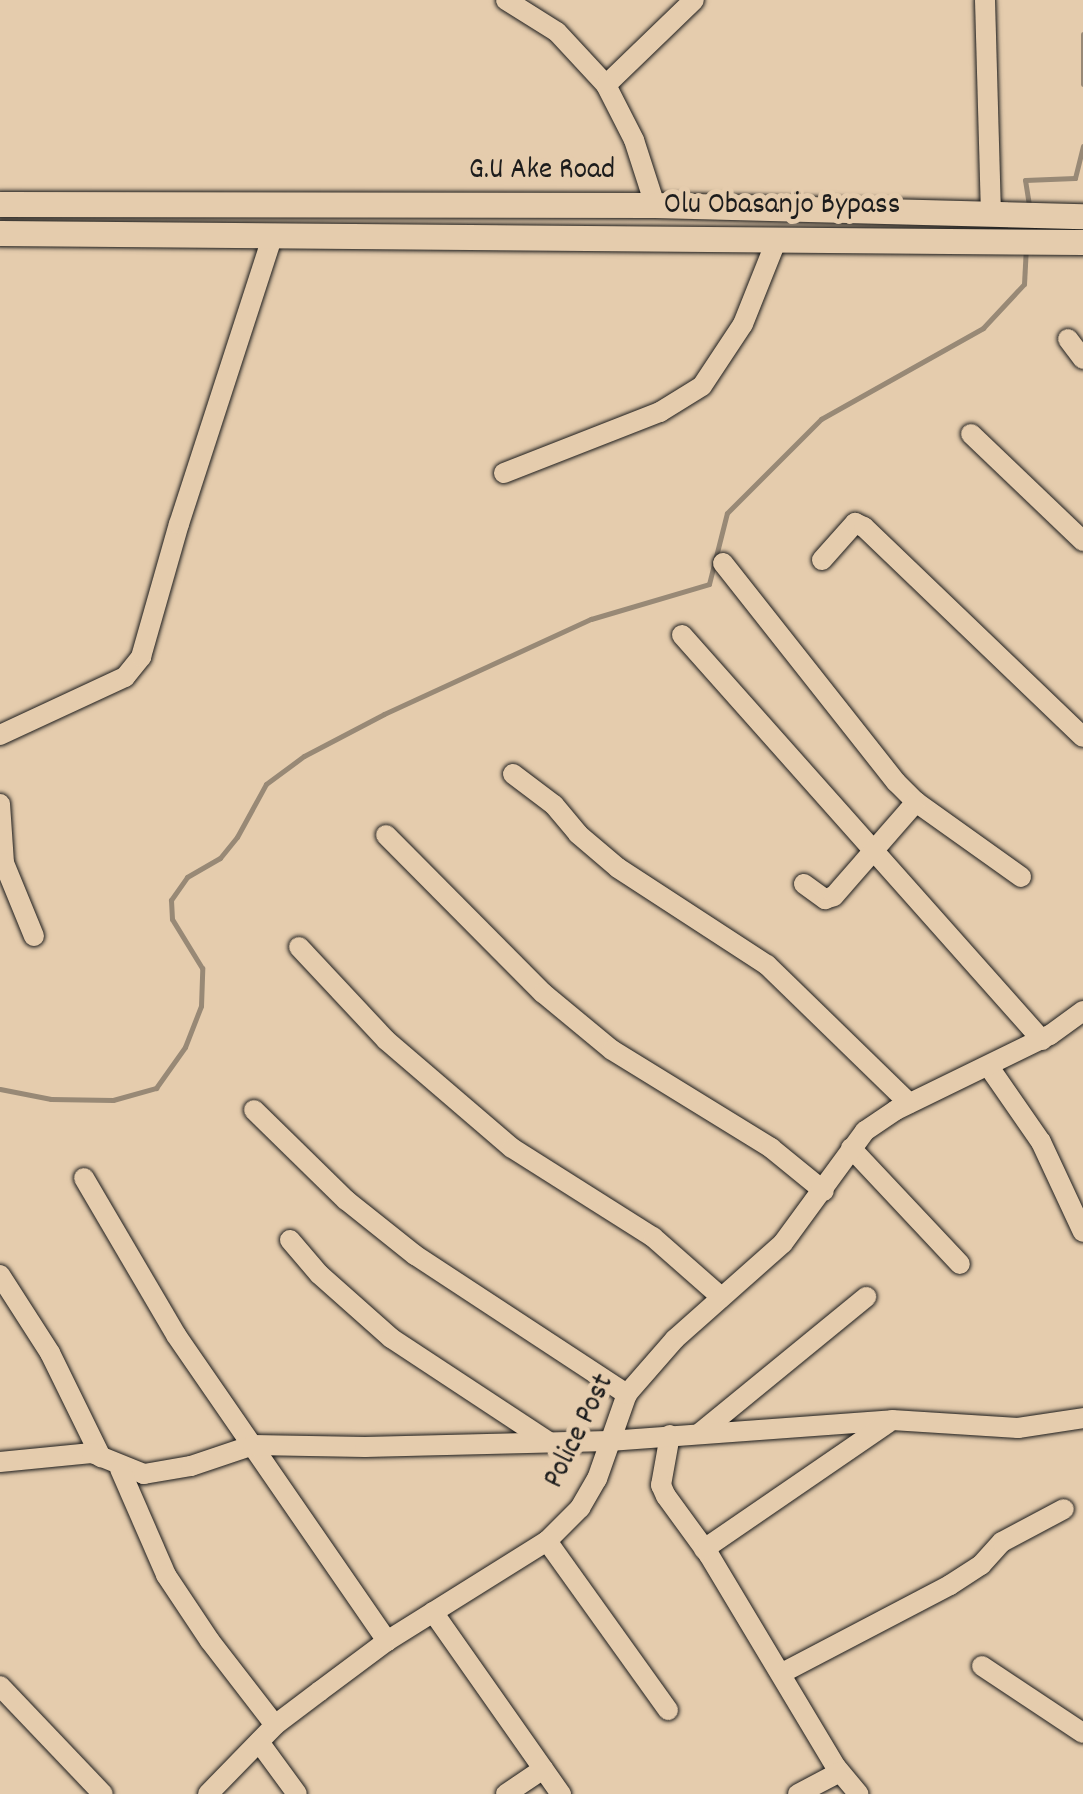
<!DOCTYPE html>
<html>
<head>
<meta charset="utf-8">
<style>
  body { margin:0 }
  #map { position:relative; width:1083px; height:1794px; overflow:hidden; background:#e5ccad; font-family:Dekko,sans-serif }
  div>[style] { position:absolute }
  .stream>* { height:5px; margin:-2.5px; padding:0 2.5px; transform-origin:2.5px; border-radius:2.5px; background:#988976 }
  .roads { filter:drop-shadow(0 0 2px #1c1c1c) drop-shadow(0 0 2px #1c1c1c) }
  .minor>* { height:20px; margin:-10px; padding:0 10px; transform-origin:10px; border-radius:10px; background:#e5ccad }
  .major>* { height:25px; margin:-12.5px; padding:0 12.5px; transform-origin:12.5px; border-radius:12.5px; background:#e5ccad }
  span { translate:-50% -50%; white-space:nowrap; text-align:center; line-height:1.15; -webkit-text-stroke:10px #e5ccad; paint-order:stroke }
  .street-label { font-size:30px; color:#1c1c1c }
</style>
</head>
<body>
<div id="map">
  <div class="stream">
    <i style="left:1083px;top:34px;width:50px;rotate:90deg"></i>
    <i style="left:1029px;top:205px;width:25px;rotate:-99deg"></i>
    <i style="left:1025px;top:180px;width:50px;rotate:-2.3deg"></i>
    <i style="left:1075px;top:178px;width:33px;rotate:-76deg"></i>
    <i style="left:0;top:1089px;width:52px;rotate:11.1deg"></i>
    <i style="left:51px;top:1099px;width:62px;rotate:0.9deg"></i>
    <i style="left:113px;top:1100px;width:45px;rotate:-15.6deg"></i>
    <i style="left:156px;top:1088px;width:50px;rotate:-54.7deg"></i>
    <i style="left:185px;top:1047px;width:44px;rotate:-68.7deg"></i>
    <i style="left:201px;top:1006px;width:38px;rotate:-88deg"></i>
    <i style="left:202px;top:968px;width:57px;rotate:-121.5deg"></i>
    <i style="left:172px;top:919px;width:19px;rotate:-93deg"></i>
    <i style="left:171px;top:900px;width:28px;rotate:-55deg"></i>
    <i style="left:187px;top:877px;width:38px;rotate:-30deg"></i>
    <i style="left:220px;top:858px;width:27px;rotate:-51deg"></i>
    <i style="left:237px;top:837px;width:60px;rotate:-61.3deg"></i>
    <i style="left:266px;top:784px;width:47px;rotate:-36.4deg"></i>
    <i style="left:304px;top:756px;width:90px;rotate:-27.7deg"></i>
    <i style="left:384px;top:714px;width:228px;rotate:-24.7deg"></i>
    <i style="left:591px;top:619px;width:123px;rotate:-16.5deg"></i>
    <i style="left:709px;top:584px;width:73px;rotate:-75.8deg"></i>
    <i style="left:727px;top:513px;width:133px;rotate:-45deg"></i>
    <i style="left:821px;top:419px;width:186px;rotate:-29.3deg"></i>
    <i style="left:983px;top:328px;width:60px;rotate:-47deg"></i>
    <i style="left:1024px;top:284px;width:34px;rotate:-87deg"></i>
  </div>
  <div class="roads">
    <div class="minor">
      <i style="left:506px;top:0;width:60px;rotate:32.1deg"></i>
      <i style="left:557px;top:32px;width:72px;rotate:47.2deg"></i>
      <i style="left:606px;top:85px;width:62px;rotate:63deg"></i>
      <i style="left:634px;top:140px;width:68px;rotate:72.1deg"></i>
      <i style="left:985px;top:0;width:213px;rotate:88.4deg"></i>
      <i style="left:606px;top:85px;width:122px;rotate:-44deg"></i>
      <i style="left:1068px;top:339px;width:25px;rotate:53deg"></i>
      <i style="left:971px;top:434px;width:155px;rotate:43.7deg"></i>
      <i style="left:504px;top:473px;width:168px;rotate:-21.4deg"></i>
      <i style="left:660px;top:412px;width:49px;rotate:-31.8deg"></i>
      <i style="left:702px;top:386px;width:74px;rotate:-56.5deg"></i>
      <i style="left:743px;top:324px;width:92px;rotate:-68.2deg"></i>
      <i style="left:822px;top:560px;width:50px;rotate:-48.3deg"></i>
      <i style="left:855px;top:523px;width:10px;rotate:24deg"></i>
      <i style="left:864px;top:527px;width:303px;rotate:43.8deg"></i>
      <i style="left:723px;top:563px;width:279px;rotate:51.7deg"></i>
      <i style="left:896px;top:782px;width:28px;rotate:45deg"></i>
      <i style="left:916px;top:802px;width:129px;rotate:35.5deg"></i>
      <i style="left:682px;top:635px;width:542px;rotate:48.37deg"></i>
      <i style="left:0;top:735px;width:138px;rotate:-24.9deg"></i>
      <i style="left:125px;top:677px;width:26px;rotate:-51deg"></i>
      <i style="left:141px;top:657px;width:138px;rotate:-74.1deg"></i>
      <i style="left:179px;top:524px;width:304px;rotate:-72deg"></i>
      <i style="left:513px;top:774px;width:51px;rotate:37.1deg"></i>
      <i style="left:554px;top:805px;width:38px;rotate:50deg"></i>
      <i style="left:578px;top:834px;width:52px;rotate:40.4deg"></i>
      <i style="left:618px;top:868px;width:178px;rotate:33.1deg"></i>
      <i style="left:767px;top:965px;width:198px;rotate:44.2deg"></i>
      <i style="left:0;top:804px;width:59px;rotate:86.1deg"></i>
      <i style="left:4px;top:863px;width:79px;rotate:67.7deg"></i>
      <i style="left:386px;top:835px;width:223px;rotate:45.2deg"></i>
      <i style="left:543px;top:993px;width:89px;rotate:39.6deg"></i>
      <i style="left:612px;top:1050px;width:187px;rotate:31.6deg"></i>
      <i style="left:771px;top:1148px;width:68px;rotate:39.1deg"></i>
      <i style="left:804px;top:884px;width:26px;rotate:36deg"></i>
      <i style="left:825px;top:899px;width:9px;rotate:-18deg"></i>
      <i style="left:834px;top:896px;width:125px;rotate:-48.9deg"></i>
      <i style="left:299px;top:947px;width:127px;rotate:46.9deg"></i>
      <i style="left:386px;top:1040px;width:166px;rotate:40.6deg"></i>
      <i style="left:512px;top:1148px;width:167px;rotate:32.3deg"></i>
      <i style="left:653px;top:1237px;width:91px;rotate:41.4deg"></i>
      <i style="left:989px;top:1067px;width:91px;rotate:55.3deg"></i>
      <i style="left:1041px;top:1142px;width:99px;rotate:65deg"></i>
      <i style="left:254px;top:1110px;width:129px;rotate:44.4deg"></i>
      <i style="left:346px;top:1200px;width:88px;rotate:38.6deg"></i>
      <i style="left:415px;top:1255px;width:254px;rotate:33.3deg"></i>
      <i style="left:851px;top:1148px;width:159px;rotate:46.8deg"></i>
      <i style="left:84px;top:1178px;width:182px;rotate:59.6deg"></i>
      <i style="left:176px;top:1335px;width:372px;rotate:55.4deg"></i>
      <i style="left:290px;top:1240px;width:45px;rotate:49.5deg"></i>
      <i style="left:319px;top:1274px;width:96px;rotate:41.6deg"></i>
      <i style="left:391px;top:1338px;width:187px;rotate:33.4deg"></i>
      <i style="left:0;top:1275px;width:93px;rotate:57.3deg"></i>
      <i style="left:50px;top:1353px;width:116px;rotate:63.9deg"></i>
      <i style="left:700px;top:1433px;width:215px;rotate:-39.3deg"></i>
      <i style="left:670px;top:1435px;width:51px;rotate:100.2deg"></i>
      <i style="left:661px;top:1485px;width:12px;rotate:66deg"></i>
      <i style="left:666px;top:1496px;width:73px;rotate:53.9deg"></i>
      <i style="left:709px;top:1555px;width:247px;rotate:59.1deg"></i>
      <i style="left:836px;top:1767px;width:35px;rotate:50deg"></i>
      <i style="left:0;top:1462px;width:92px;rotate:-5.6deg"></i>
      <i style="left:92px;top:1453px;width:56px;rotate:22deg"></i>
      <i style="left:144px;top:1474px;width:48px;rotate:-9.7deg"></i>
      <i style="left:191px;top:1466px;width:65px;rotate:-18.7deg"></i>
      <i style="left:253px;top:1445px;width:112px;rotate:1deg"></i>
      <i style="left:365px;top:1447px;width:244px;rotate:-1.4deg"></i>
      <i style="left:609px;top:1441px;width:284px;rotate:-4.2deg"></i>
      <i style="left:892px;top:1420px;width:126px;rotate:3.6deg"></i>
      <i style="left:1018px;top:1428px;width:66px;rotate:-8.7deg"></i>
      <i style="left:120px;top:1469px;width:116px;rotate:66.5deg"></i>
      <i style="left:166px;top:1575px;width:79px;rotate:56.3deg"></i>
      <i style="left:210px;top:1641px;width:106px;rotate:52.3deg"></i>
      <i style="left:547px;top:1541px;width:208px;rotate:54.4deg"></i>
      <i style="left:704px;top:1549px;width:223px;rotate:-34.4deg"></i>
      <i style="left:433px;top:1612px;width:223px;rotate:54.9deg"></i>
      <i style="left:982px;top:1666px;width:121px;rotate:33.6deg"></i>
      <i style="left:782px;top:1673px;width:190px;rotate:-27.6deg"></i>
      <i style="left:950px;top:1585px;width:37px;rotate:-33deg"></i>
      <i style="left:981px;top:1565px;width:31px;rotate:-48deg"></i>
      <i style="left:1002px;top:1542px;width:70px;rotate:-28deg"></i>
      <i style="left:0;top:1686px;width:149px;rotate:46.4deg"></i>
      <i style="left:259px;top:1742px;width:64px;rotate:53.8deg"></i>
      <i style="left:208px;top:1794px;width:96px;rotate:-45.8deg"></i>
      <i style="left:275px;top:1725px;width:56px;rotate:-37.1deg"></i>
      <i style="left:320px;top:1691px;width:84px;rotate:-36.7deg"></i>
      <i style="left:387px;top:1641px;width:189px;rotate:-32deg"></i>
      <i style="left:547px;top:1541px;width:47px;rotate:-45deg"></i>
      <i style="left:580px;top:1508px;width:34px;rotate:-60deg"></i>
      <i style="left:597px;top:1479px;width:90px;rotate:-70.6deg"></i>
      <i style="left:627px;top:1394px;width:73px;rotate:-48.9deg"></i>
      <i style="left:675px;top:1339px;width:144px;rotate:-41.6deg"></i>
      <i style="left:783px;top:1243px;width:139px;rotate:-53.8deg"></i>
      <i style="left:865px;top:1131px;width:37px;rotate:-34deg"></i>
      <i style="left:896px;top:1110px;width:171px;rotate:-26deg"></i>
      <i style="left:1050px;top:1035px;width:41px;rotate:-36deg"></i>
      <i style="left:506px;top:1794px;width:45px;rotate:-34deg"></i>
      <i style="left:798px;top:1794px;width:47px;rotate:-27.6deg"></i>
    </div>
    <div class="major">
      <i style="left:0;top:204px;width:655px;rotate:0.09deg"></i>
      <i style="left:655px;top:205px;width:428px;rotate:1.5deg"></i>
      <i style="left:0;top:233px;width:1083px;rotate:0.48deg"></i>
    </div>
  </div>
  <div class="street-label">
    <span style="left:542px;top:172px">G.U Ake Road</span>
    <span style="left:782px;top:207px">Olu Obasanjo Bypass</span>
    <span style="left:581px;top:1432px;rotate:-64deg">Police Post</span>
  </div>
</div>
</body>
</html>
